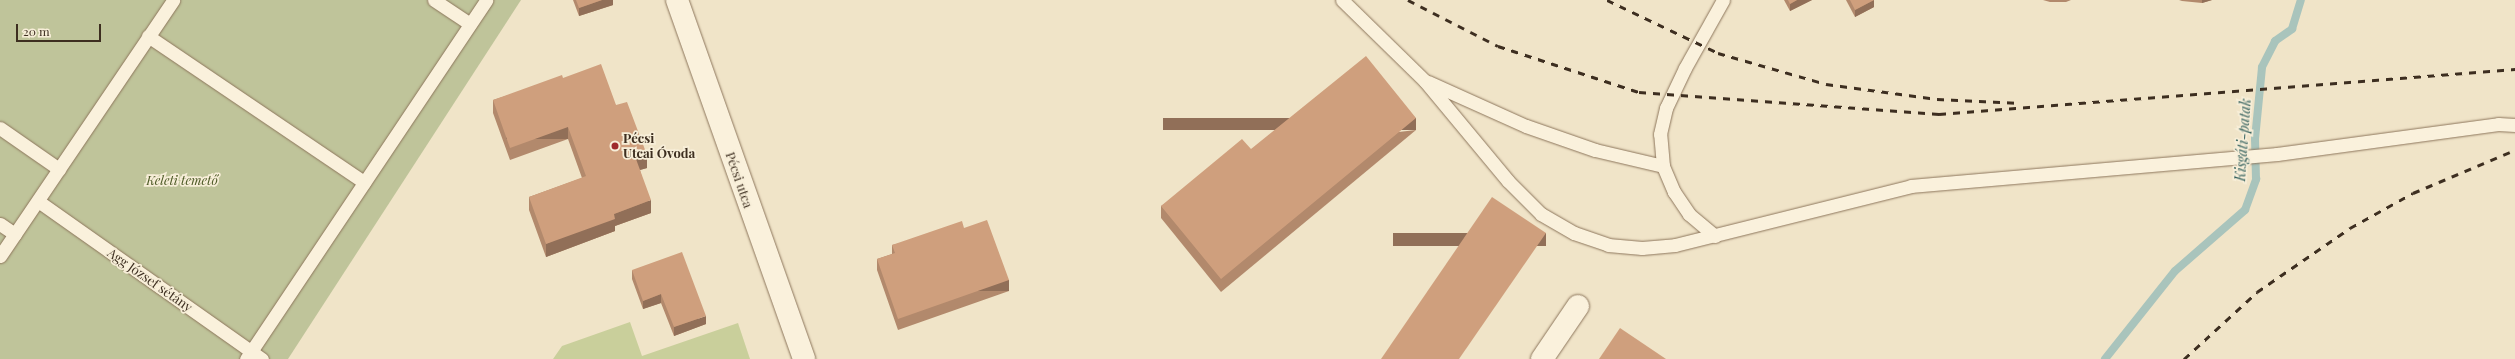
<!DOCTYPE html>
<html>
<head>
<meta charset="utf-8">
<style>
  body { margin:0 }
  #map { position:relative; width:2515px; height:359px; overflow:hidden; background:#f0e4c8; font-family:"Playfair Display",serif }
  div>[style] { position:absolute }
  .green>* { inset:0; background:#c9cf9b }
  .cemetery>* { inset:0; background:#bfc49a }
  .stream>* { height:8px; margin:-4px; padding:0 4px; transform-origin:4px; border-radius:4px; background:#a9c4bc }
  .roads { filter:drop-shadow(0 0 1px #8d765c) drop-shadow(0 0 1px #8d765c) }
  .lane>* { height:13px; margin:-6.5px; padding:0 6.5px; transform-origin:6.5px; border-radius:6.5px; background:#faf1dc }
  .street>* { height:22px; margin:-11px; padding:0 11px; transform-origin:11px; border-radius:11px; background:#faf1dc }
  .secondary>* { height:22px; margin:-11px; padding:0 11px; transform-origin:11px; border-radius:11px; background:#faf1dc }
  .rail>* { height:3px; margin-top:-1.5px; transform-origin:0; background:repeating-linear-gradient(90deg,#3d2e20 0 7px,transparent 0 14px) }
  .wall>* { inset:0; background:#b2896c }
  .shaded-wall>* { inset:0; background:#916f58; transform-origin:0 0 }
  .building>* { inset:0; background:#cf9f7d }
  .dots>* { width:11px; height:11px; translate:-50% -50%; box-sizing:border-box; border:2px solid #f7eed8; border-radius:50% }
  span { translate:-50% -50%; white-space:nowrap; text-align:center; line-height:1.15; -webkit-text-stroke:3.5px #f7eed8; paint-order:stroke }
  .poi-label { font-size:13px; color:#3d2e20; font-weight:700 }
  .left { translate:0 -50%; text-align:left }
  .park-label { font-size:13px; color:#4d5a26; font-style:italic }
  .street-label { font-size:13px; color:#3d2e20 }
  .water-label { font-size:14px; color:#2f5d5a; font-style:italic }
  .scale { position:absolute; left:16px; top:24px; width:85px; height:18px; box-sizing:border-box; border:2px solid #3d2e20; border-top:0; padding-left:5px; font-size:12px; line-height:14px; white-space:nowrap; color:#3d2e20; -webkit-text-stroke:3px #f7eed8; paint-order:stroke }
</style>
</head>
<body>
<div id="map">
  <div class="green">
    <i style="clip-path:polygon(630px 322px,642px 356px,738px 323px,750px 359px,553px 359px,562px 346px)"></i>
  </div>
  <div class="cemetery">
    <i style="clip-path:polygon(0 0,521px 0,288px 359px,0 359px)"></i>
  </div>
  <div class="stream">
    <i style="left:2105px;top:359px;width:112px;rotate:-51.5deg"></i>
    <i style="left:2175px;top:271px;width:93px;rotate:-41.1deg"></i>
    <i style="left:2245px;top:210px;width:33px;rotate:-70deg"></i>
    <i style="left:2256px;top:179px;width:40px;rotate:-91.4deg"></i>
    <i style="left:2255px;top:139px;width:72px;rotate:-84.4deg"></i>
    <i style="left:2262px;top:67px;width:29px;rotate:-63deg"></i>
    <i style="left:2275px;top:41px;width:21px;rotate:-35deg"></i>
    <i style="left:2292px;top:29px;width:30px;rotate:-73deg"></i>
  </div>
  <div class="roads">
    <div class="lane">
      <i style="left:434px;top:0;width:43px;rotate:33.7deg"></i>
      <i style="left:1342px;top:0;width:116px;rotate:44.3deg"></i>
      <i style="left:1425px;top:81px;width:130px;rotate:50.3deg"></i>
      <i style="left:1508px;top:181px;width:47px;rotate:45deg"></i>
      <i style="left:1541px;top:214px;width:38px;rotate:30deg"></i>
      <i style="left:1574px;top:233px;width:36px;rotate:19deg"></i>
      <i style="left:1608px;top:245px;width:34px;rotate:5deg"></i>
      <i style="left:1642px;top:248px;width:33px;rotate:-5deg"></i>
      <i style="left:1675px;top:245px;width:243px;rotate:-14deg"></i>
      <i style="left:1911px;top:186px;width:367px;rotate:-5deg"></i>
      <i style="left:2277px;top:154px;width:223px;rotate:-7.7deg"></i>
      <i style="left:2498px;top:124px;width:17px;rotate:3deg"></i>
      <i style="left:148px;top:36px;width:261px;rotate:34.1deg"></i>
      <i style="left:1428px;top:82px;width:107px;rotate:24.2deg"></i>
      <i style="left:1526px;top:126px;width:73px;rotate:19.2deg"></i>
      <i style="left:1595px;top:150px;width:70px;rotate:13.2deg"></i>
      <i style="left:0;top:128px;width:72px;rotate:34.8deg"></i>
      <i style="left:38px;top:201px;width:274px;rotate:35.2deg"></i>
      <i style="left:0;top:224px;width:18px;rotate:34deg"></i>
      <i style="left:1715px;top:236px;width:34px;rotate:-140deg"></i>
      <i style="left:1689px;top:214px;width:27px;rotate:-124deg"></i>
      <i style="left:1674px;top:192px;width:28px;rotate:-113deg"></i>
      <i style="left:1663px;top:166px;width:32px;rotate:-95deg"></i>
      <i style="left:1660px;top:134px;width:27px;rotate:-77deg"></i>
      <i style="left:1666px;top:108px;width:44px;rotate:-64.6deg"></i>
      <i style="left:1685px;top:68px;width:78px;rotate:-60.8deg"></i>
      <i style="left:0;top:256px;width:309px;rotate:-55.9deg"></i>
      <i style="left:246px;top:359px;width:432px;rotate:-56.2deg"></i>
    </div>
    <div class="street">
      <i style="left:1542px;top:359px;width:64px;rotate:-55.8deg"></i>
    </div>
    <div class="secondary">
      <i style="left:677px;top:0;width:381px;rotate:70.5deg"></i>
    </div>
  </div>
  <div class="rail">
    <i style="left:1408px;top:0;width:101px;rotate:27.1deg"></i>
    <i style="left:1498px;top:46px;width:148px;rotate:18.1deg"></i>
    <i style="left:1639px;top:92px;width:301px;rotate:4.2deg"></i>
    <i style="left:1939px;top:114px;width:578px;rotate:-4.47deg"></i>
    <i style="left:1607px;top:0;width:123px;rotate:25.5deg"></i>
    <i style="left:1718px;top:53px;width:112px;rotate:16deg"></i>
    <i style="left:1826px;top:84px;width:112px;rotate:7.7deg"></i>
    <i style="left:1937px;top:99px;width:84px;rotate:2.7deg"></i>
    <i style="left:2184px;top:359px;width:99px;rotate:-42.5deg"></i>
    <i style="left:2257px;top:292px;width:113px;rotate:-34.5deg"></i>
    <i style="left:2350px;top:228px;width:72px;rotate:-29.1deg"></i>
    <i style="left:2413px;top:193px;width:111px;rotate:-22.9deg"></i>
  </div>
  <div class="wall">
    <i style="clip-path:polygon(573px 0,613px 0,613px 5px,579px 16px)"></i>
    <i style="clip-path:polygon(1784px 0,1812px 0,1790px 11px)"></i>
    <i style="clip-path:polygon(1846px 0,1874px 0,1874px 7px,1855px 17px)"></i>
    <i style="clip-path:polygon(2043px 0,2071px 0,2066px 2px,2050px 2px)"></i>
    <i style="clip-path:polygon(2179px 0,2212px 0,2202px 3px,2182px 1px)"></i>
    <i style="clip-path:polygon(563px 78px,616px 105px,647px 168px,640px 170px,651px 213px,615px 226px,615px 231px,546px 257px,529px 210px,529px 197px,582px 178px,568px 139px,510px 160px,493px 113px,493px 100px)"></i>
    <i style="clip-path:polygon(1416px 130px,1221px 292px,1161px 218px,1161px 206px,1251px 149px)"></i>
    <i style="clip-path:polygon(964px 228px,1009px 291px,898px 330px,877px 270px,877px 259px,892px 254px,892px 245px)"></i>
    <i style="clip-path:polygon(632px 270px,706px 324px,674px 336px,661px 303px,643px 309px,632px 279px)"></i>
  </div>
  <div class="shaded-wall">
    <i style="clip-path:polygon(602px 0,613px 0,613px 5px,579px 16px,579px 8px)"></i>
    <i style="clip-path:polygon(1797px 0,1812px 0,1790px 11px,1790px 4px)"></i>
    <i style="clip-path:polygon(1874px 0,1874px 7px,1855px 17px,1855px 10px)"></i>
    <i style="clip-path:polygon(2202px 0,2212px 0,2202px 3px)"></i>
    <i style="left:1416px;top:118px;width:12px;height:253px;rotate:90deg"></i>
    <i style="left:568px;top:127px;width:12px;height:62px;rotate:90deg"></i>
    <i style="clip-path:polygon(647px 155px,647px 168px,636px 171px,636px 159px)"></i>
    <i style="clip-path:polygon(651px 200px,651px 213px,615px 226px,615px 231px,546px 257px,546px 244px,614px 214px)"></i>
    <i style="left:1546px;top:233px;width:13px;height:153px;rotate:90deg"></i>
    <i style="left:1009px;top:280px;width:11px;height:118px;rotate:90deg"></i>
    <i style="clip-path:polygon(661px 294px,661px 303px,643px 309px,643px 301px)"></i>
    <i style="clip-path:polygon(706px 316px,706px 324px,674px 336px,674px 327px)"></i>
  </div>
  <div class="building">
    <i style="clip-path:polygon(576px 0,602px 0,579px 8px)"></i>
    <i style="clip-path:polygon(1788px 0,1797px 0,1790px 4px)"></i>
    <i style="clip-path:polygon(1850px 0,1874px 0,1855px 10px)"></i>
    <i style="clip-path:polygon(1366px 56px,1416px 118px,1221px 279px,1161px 206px,1242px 139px,1251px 149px)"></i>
    <i style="clip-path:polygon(601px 64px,616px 105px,627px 102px,647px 155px,636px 159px,651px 200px,614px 214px,615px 219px,546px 244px,529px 197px,586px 176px,568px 127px,510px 148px,493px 100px,562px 75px,563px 78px)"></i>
    <i style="clip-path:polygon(1492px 197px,1546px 233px,1459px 359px,1381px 359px)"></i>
    <i style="clip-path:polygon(987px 220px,1009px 280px,898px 319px,877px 259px,895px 253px,892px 245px,962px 221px,964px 228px)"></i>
    <i style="clip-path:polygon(682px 252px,706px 316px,674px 327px,661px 294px,643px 301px,632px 270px)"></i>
    <i style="clip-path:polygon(1620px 328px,1666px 359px,1599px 359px)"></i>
  </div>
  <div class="dots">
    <i style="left:615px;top:146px;background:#9e2a2b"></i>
  </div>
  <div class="poi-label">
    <span class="left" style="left:623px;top:146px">Pécsi<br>Utcai Óvoda</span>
  </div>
  <div class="park-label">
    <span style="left:182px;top:180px">Keleti temető</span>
  </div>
  <div class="street-label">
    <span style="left:739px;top:180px;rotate:71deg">Pécsi utca</span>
    <span style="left:150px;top:280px;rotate:35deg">Agg József sétány</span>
  </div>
  <div class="water-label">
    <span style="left:2243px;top:140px;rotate:-86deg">Kisgáti-patak</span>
  </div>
  <div class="scale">20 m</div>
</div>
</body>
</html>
